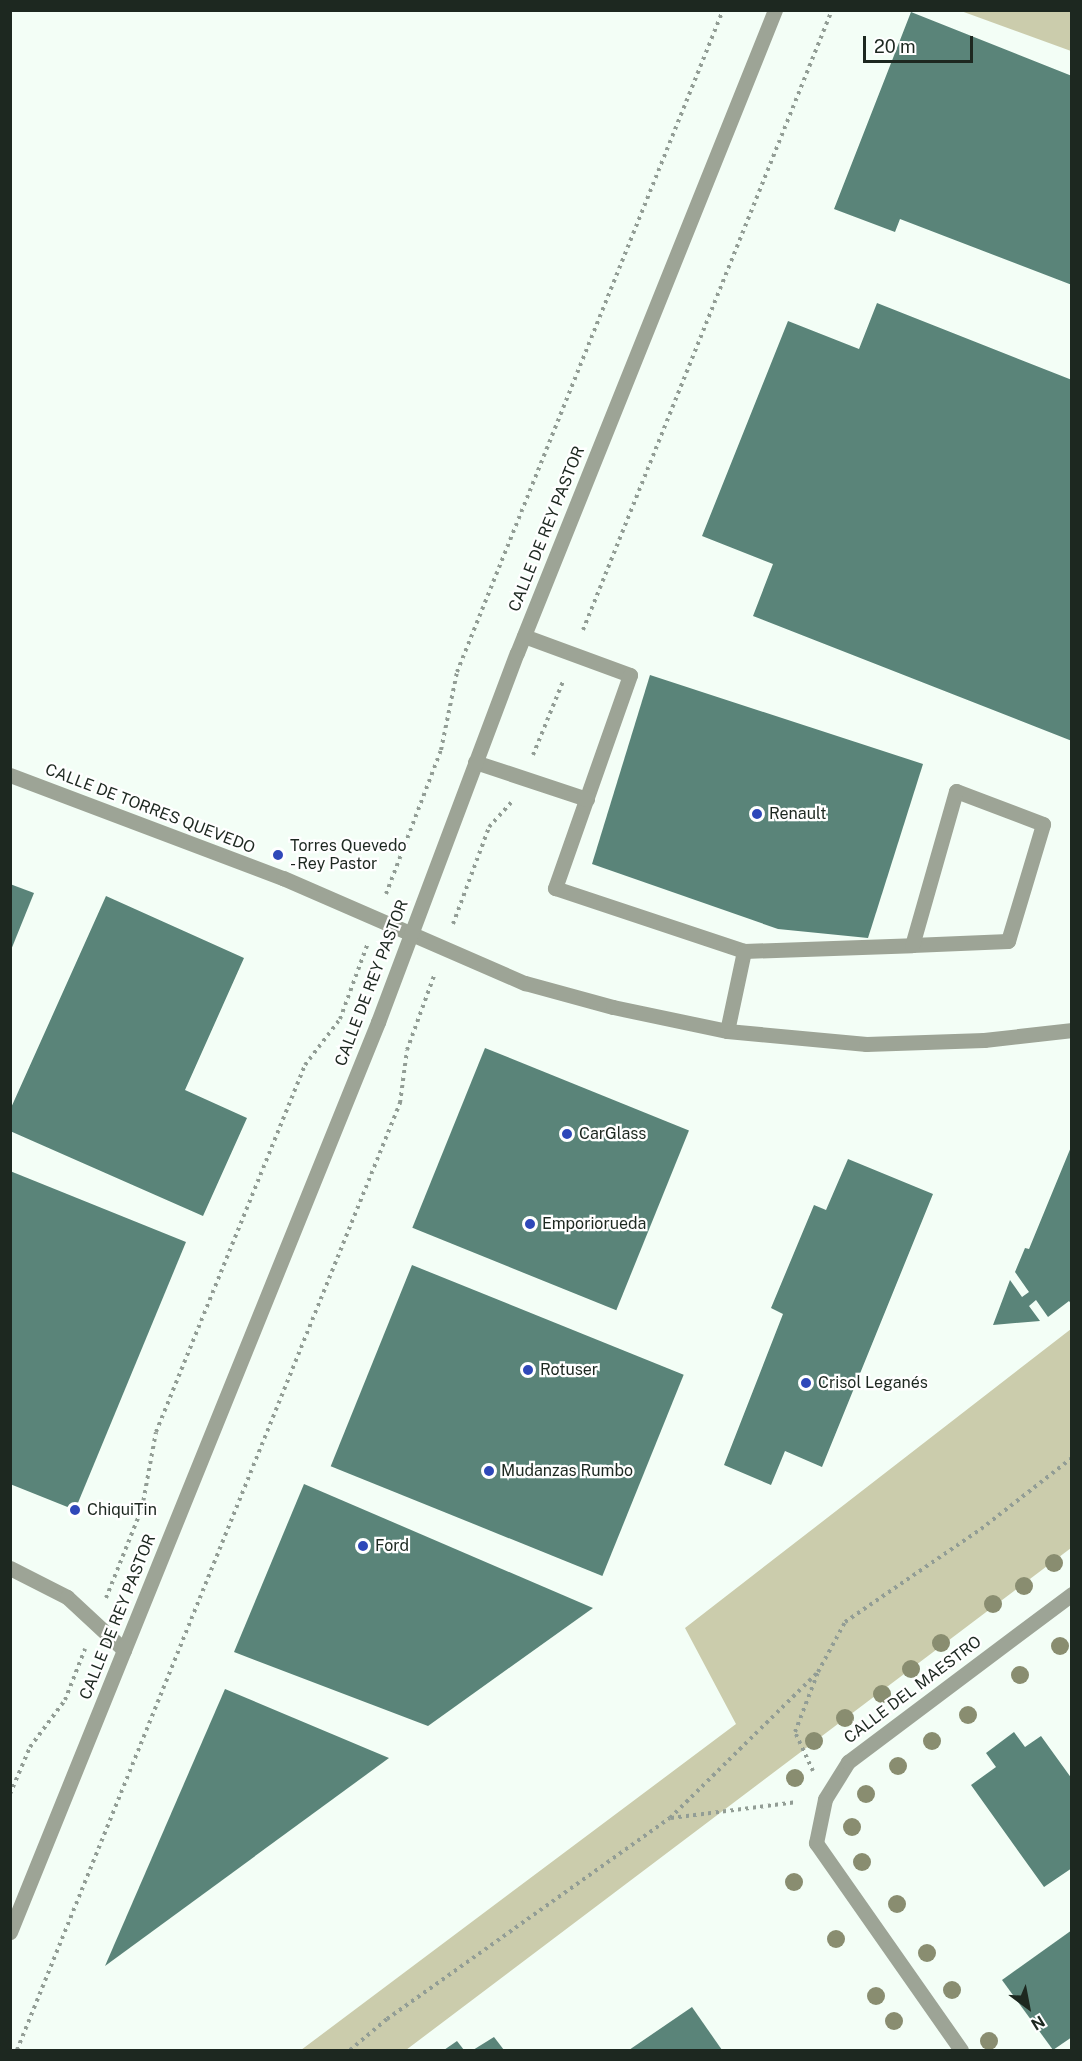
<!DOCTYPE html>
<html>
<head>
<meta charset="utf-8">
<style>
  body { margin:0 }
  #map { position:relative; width:1082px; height:2061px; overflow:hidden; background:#f3fef6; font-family:"Public Sans",sans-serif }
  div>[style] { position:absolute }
  .green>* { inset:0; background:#cbccac }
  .building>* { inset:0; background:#5a8479; transform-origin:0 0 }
  .path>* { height:4px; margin-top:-2px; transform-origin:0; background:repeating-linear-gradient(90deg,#929d95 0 3px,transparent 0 7.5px) }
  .minor>* { height:15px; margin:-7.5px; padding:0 7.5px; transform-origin:7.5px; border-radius:7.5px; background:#9da496 }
  .trees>* { width:18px; height:18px; margin:-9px; border-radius:50%; background:#898d70 }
  .dots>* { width:16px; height:16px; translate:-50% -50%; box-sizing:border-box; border:3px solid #fff; border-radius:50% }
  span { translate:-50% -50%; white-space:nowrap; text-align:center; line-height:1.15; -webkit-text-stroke:4.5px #fff; paint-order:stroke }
  .street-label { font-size:16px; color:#1d2820 }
  .poi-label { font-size:16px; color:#1d2820 }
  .left { translate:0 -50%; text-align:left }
  .frame { position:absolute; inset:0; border:12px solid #1d2820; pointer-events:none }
  .north { position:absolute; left:998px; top:1977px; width:60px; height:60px; -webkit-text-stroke:4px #fff; paint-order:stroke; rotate:148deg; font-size:16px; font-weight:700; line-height:24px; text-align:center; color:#1d2820 }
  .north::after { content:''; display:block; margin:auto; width:21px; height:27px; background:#1d2820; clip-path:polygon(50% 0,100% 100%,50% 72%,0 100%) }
  .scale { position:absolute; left:863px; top:36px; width:110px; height:27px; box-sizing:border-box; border:3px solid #1d2820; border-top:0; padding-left:8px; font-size:18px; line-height:21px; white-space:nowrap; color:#1d2820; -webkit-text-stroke:4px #fff; paint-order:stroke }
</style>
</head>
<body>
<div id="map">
  <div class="green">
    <i style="clip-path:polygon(961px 11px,1071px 11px,1071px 51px)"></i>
    <i style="clip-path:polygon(1071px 1329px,1071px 1548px,406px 2050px,301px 2050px,736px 1724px,685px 1628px)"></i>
  </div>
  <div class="building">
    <i style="clip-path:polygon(911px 12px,1072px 76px,1072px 285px,900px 219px,895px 232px,834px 209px)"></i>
    <i style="clip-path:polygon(877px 303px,1072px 380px,1072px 741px,753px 616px,773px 564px,702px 536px,788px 321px,859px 349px)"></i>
    <i style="clip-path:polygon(650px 675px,923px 764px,868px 938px,778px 929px,592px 864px)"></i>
    <i style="clip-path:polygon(10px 884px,34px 893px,11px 950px,10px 950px)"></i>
    <i style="clip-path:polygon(106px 896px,244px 958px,185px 1090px,247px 1118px,203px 1216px,10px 1131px,10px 1110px)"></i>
    <i style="left:485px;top:1048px;width:220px;height:194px;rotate:22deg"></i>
    <i style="clip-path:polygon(1071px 1147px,1072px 1305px,1069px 1301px,1048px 1317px,1036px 1300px,1029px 1306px,1040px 1321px,993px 1325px,1010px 1280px,1022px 1297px,1029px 1292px,1015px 1272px,1025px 1248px,1029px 1249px)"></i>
    <i style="clip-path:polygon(848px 1159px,933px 1194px,822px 1467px,785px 1451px,771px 1485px,724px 1465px,783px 1314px,771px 1308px,814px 1205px,826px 1210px)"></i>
    <i style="clip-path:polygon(10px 1171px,186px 1242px,75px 1510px,10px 1484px)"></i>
    <i style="left:412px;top:1265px;width:293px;height:217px;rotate:22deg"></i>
    <i style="clip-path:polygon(304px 1484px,593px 1608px,428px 1726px,234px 1652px)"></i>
    <i style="clip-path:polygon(225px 1689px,389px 1758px,105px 1966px)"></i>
    <i style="clip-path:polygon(1014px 1732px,1025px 1747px,1041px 1736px,1072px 1779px,1072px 1868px,1044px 1887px,971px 1785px,996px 1767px,986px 1753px)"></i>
    <i style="clip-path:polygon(1072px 1930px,1072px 2037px,1053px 2050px,1002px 1980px)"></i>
    <i style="clip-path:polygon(692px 2007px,722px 2050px,629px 2050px)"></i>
    <i style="clip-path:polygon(494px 2037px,504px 2050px,473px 2050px)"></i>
    <i style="clip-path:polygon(457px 2041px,464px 2050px,444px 2050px)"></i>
  </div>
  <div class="path">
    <i style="left:583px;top:630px;width:668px;rotate:-68.12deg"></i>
    <i style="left:533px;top:755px;width:82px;rotate:-67.8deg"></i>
    <i style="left:386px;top:894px;width:154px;rotate:-69.1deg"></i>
    <i style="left:441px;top:750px;width:80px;rotate:-78.4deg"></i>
    <i style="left:457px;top:672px;width:713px;rotate:-68.11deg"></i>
    <i style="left:453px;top:924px;width:103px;rotate:-69.6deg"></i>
    <i style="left:489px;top:827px;width:36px;rotate:-48deg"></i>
    <i style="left:106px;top:1598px;width:97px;rotate:-68.2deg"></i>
    <i style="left:142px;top:1508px;width:77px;rotate:-79.6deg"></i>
    <i style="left:156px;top:1432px;width:396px;rotate:-67.9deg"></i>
    <i style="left:305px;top:1065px;width:58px;rotate:-52.7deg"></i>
    <i style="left:340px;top:1019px;width:81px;rotate:-69.8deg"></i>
    <i style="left:813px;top:1771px;width:43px;rotate:-114.8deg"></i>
    <i style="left:795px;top:1732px;width:64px;rotate:-69deg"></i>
    <i style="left:10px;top:1794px;width:51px;rotate:-66.9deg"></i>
    <i style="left:30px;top:1747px;width:59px;rotate:-53.3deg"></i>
    <i style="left:65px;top:1700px;width:55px;rotate:-68.6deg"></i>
    <i style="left:671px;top:1818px;width:127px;rotate:-7.2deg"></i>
    <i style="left:17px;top:2050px;width:1022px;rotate:-67.98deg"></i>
    <i style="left:400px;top:1103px;width:53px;rotate:-82.5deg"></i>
    <i style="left:407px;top:1050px;width:82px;rotate:-70deg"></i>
    <i style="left:350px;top:2050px;width:48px;rotate:-40deg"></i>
    <i style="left:387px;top:2019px;width:347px;rotate:-35.4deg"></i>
    <i style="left:670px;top:1818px;width:208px;rotate:-44.6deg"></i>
    <i style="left:818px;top:1672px;width:57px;rotate:-61.6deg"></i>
    <i style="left:845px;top:1622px;width:165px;rotate:-34.4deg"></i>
    <i style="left:981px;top:1529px;width:115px;rotate:-38deg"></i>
  </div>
  <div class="minor">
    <i style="left:524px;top:636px;width:113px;rotate:20.2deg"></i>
    <i style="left:630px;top:675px;width:226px;rotate:109.4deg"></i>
    <i style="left:555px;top:888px;width:199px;rotate:18.4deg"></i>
    <i style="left:744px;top:951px;width:168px;rotate:-2deg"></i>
    <i style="left:912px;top:945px;width:96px;rotate:-2.4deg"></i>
    <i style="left:1008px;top:941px;width:122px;rotate:-73.3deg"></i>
    <i style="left:1043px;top:824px;width:93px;rotate:-159.2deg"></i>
    <i style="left:956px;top:791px;width:160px;rotate:105.9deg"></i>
    <i style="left:475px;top:762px;width:118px;rotate:18.3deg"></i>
    <i style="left:10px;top:775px;width:292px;rotate:20.7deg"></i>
    <i style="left:283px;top:878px;width:264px;rotate:23.5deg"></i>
    <i style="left:525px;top:983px;width:91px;rotate:15.3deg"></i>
    <i style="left:613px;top:1007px;width:116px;rotate:11.9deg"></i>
    <i style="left:727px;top:1031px;width:140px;rotate:5.3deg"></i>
    <i style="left:866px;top:1044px;width:118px;rotate:-1.9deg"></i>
    <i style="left:984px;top:1040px;width:89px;rotate:-6.5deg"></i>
    <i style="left:727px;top:1031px;width:82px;rotate:-78deg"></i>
    <i style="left:10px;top:1568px;width:64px;rotate:27deg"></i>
    <i style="left:67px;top:1597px;width:78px;rotate:42.9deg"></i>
    <i style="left:10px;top:1932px;width:982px;rotate:-67.98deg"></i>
    <i style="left:378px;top:1022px;width:394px;rotate:-69.4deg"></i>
    <i style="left:517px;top:653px;width:693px;rotate:-68.14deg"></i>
    <i style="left:961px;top:2050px;width:253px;rotate:-125deg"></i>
    <i style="left:816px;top:1843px;width:45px;rotate:-78.4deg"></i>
    <i style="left:825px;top:1799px;width:44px;rotate:-58.1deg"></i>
    <i style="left:848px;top:1762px;width:280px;rotate:-36.9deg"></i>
  </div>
  <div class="trees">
    <i style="left:1054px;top:1563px"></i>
    <i style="left:1024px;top:1586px"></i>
    <i style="left:993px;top:1604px"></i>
    <i style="left:941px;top:1643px"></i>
    <i style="left:1060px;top:1646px"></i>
    <i style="left:911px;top:1669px"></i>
    <i style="left:1020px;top:1675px"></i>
    <i style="left:882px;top:1694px"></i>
    <i style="left:968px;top:1715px"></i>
    <i style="left:845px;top:1718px"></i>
    <i style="left:814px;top:1741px"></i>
    <i style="left:932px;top:1741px"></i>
    <i style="left:898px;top:1766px"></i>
    <i style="left:795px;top:1778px"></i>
    <i style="left:866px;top:1794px"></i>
    <i style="left:852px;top:1827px"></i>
    <i style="left:862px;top:1862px"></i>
    <i style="left:794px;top:1882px"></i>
    <i style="left:897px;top:1904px"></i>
    <i style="left:836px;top:1939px"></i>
    <i style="left:927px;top:1953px"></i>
    <i style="left:952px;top:1990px"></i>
    <i style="left:876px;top:1996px"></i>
    <i style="left:894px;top:2021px"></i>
    <i style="left:989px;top:2041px"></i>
  </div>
  <div class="dots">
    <i style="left:757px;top:814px;background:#2f48b9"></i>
    <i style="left:278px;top:855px;background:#2f48b9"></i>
    <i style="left:567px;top:1134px;background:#2f48b9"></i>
    <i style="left:530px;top:1224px;background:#2f48b9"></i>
    <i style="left:528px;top:1370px;background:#2f48b9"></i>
    <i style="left:806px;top:1383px;background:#2f48b9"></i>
    <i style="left:489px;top:1471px;background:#2f48b9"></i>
    <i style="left:75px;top:1510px;background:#2f48b9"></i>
    <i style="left:363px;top:1546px;background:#2f48b9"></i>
  </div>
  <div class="street-label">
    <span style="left:547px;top:529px;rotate:-68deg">CALLE DE REY PASTOR</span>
    <span style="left:150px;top:809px;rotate:21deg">CALLE DE TORRES QUEVEDO</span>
    <span style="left:372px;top:983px;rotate:-69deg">CALLE DE REY PASTOR</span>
    <span style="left:118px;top:1617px;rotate:-68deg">CALLE DE REY PASTOR</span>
    <span style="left:913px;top:1690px;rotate:-37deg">CALLE DEL MAESTRO</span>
  </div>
  <div class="poi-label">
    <span class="left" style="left:769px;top:814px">Renault</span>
    <span class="left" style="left:290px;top:855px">Torres Quevedo<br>- Rey Pastor</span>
    <span class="left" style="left:579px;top:1134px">CarGlass</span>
    <span class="left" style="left:542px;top:1224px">Emporiorueda</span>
    <span class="left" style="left:540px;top:1370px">Rotuser</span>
    <span class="left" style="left:818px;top:1383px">Crisol Leganés</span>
    <span class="left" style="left:501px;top:1471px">Mudanzas Rumbo</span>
    <span class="left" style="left:87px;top:1510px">ChiquiTin</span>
    <span class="left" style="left:375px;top:1546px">Ford</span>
  </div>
  <div class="frame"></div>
  <div class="north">N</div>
  <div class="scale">20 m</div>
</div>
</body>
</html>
